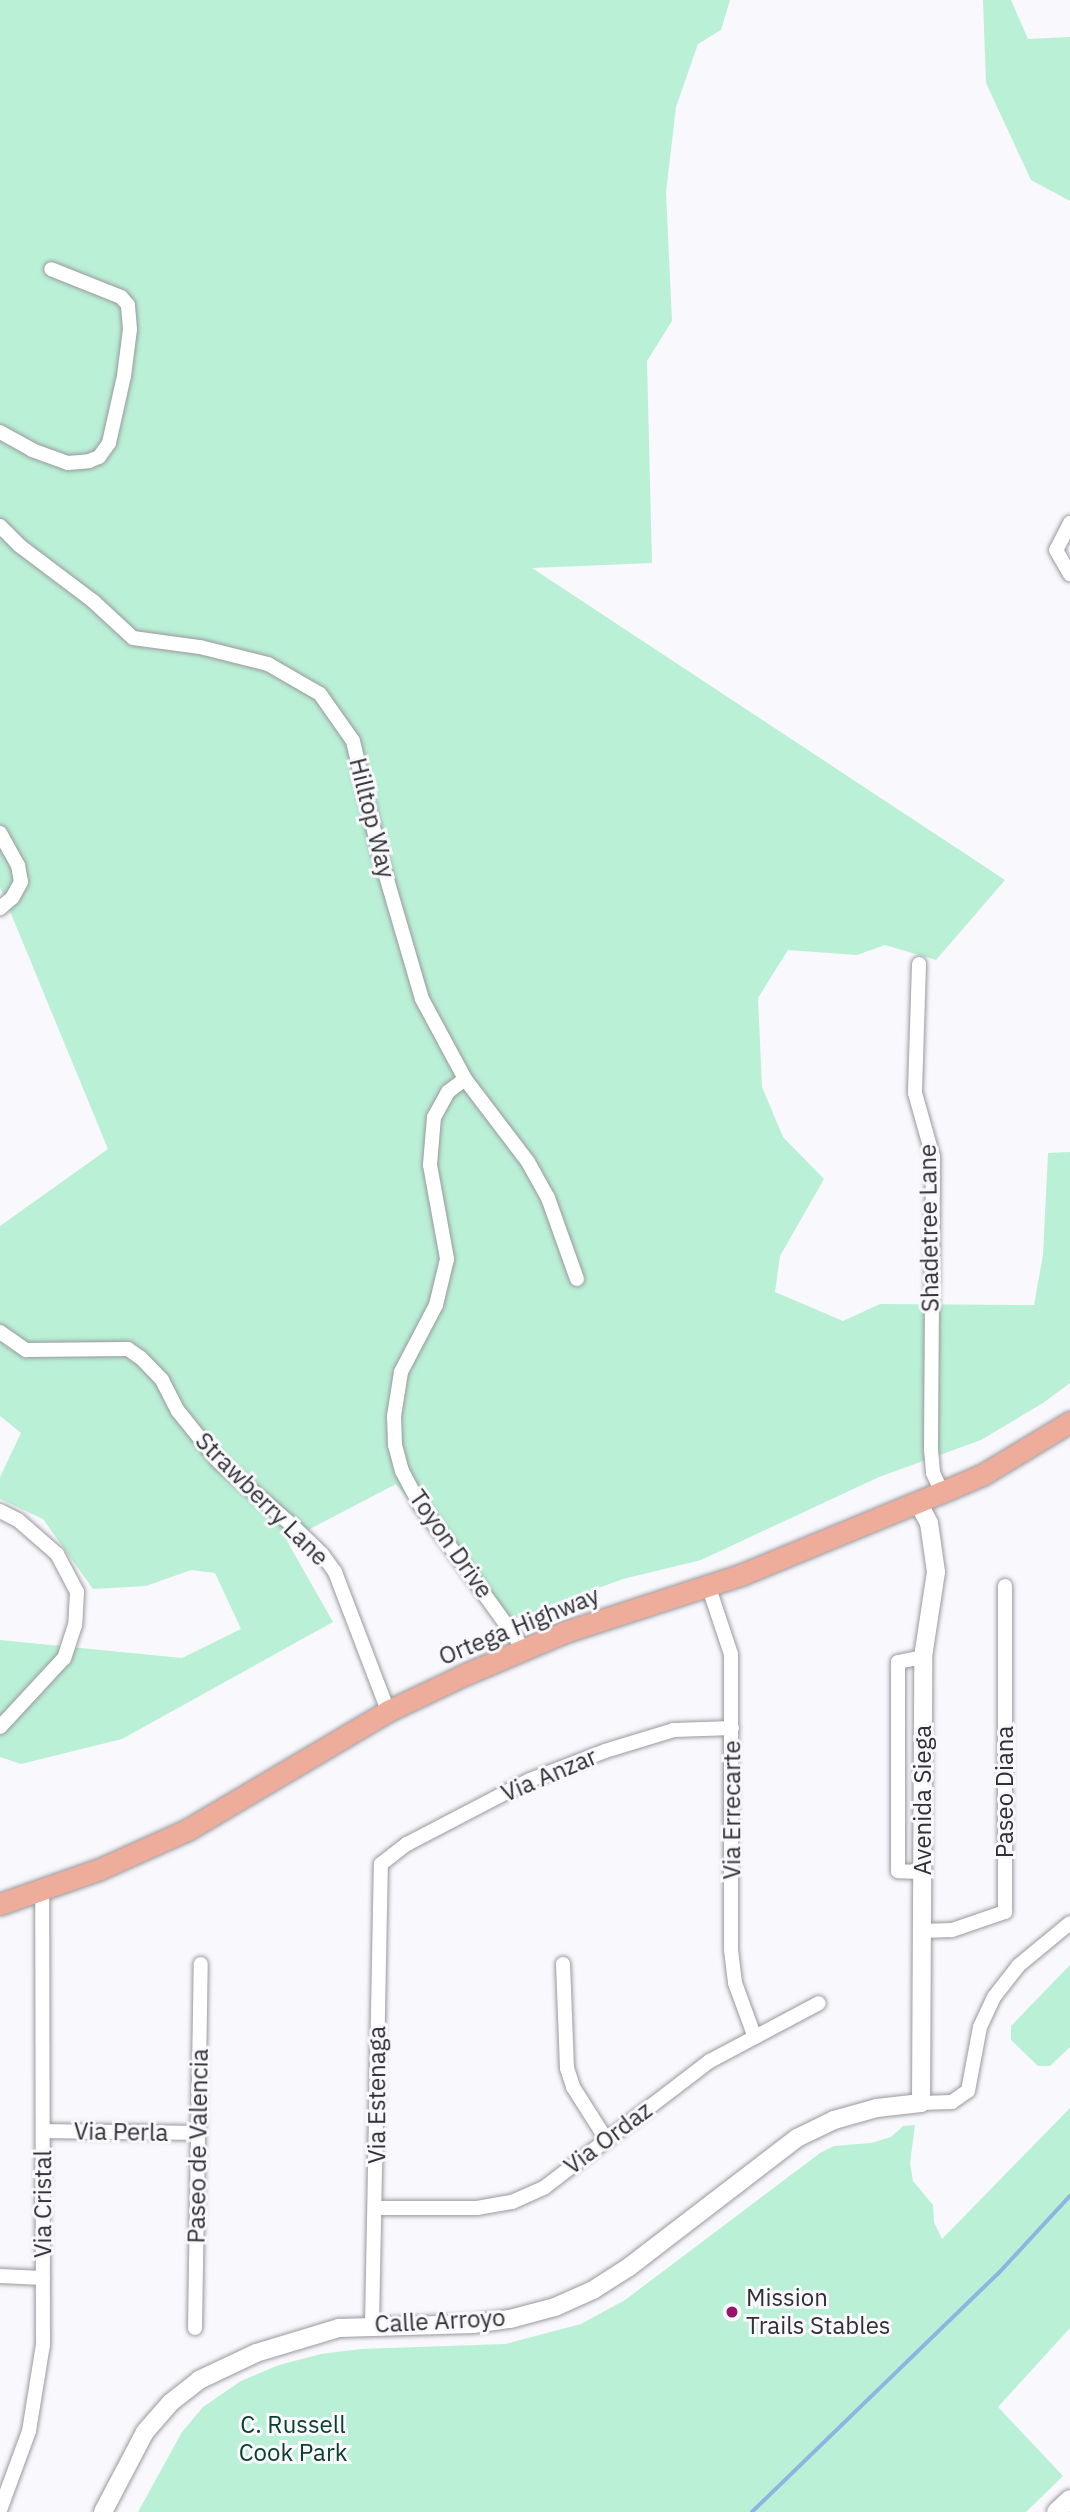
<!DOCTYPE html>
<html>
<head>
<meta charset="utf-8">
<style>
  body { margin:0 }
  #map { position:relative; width:1070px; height:2512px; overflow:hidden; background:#f8f8fd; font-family:"IBM Plex Sans",sans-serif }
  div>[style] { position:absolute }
  .green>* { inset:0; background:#baf0d6 }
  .stream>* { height:3.5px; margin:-1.75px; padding:0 1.75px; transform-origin:1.75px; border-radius:1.75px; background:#8cb6e1 }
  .roads { filter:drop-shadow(0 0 2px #99999e) drop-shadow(0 0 2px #99999e) }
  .minor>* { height:14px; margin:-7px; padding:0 7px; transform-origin:7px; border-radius:7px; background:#fff }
  .tertiary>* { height:18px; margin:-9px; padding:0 9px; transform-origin:9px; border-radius:9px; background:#fff }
  .primary>* { height:21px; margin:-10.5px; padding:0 10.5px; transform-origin:10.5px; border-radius:10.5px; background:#eeac9b }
  .dots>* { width:19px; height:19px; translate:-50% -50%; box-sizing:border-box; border:4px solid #f8f8fd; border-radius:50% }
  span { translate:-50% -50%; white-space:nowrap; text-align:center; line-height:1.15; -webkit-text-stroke:6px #f8f8fd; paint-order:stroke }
  .street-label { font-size:24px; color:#313133 }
  .poi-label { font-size:24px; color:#313133 }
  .left { translate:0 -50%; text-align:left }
  .park-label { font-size:24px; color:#0b402c }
</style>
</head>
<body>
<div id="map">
  <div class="green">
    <i style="clip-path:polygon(0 0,730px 0,721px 30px,698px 44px,676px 107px,666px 192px,672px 321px,647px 361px,652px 563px,532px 568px,1005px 880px,936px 960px,885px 945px,857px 955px,788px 950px,758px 998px,762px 1087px,783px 1137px,824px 1179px,780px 1256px,775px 1292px,843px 1321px,880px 1304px,1034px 1305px,1043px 1255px,1048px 1153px,1070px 1152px,1070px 1383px,1043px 1403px,981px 1440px,879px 1477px,701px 1560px,623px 1579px,509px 1621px,396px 1484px,287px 1541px,333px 1622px,122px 1739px,21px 1764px,0 1757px,0 1640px,182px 1658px,241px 1629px,215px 1573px,191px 1570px,146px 1586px,93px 1589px,43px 1519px,0 1499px,0 1477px,21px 1433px,0 1416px,0 1226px,108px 1149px,0 887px)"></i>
    <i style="clip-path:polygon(983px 0,1011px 0,1028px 39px,1070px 37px,1070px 201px,1031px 180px,986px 83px)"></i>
    <i style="clip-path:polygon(1070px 1965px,1070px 2047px,1050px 2066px,1038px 2066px,1011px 2040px,1011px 2026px)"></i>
    <i style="clip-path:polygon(1070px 2108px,1070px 2328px,998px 2407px,1063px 2476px,1026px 2512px,138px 2512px,182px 2432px,203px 2407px,241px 2381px,279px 2365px,321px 2354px,361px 2349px,505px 2344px,581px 2324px,625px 2300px,820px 2153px,834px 2146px,871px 2143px,891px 2137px,903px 2126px,915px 2125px,910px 2163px,913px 2181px,933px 2205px,934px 2222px,942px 2239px)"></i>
  </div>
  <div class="stream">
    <i style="left:752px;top:2512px;width:342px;rotate:-44.1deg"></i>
    <i style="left:998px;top:2274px;width:106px;rotate:-47.3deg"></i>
  </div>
  <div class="roads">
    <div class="minor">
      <i style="left:0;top:432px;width:37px;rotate:29deg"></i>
      <i style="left:32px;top:450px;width:38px;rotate:20deg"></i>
      <i style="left:68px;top:463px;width:21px;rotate:-5deg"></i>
      <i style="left:89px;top:461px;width:11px;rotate:-22deg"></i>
      <i style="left:99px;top:457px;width:17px;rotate:-54deg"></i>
      <i style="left:109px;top:443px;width:69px;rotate:-77.4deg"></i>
      <i style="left:124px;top:376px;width:47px;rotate:-82.7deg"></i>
      <i style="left:130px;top:329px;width:24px;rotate:-95deg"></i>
      <i style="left:128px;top:305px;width:11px;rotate:-131deg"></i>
      <i style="left:121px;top:297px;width:75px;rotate:-158.2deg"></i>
      <i style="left:1070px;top:523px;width:30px;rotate:117deg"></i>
      <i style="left:1056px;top:550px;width:28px;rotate:60deg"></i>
      <i style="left:0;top:526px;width:28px;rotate:45deg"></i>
      <i style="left:20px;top:546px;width:91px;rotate:37deg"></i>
      <i style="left:93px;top:601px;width:54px;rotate:42.8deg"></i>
      <i style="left:133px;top:638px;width:68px;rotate:7.7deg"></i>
      <i style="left:200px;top:647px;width:70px;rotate:14deg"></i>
      <i style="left:268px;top:664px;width:60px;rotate:30deg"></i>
      <i style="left:320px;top:694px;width:57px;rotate:54.9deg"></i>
      <i style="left:353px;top:741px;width:114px;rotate:76.8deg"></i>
      <i style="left:379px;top:852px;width:153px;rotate:73.7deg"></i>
      <i style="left:422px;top:999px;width:91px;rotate:61.7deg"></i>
      <i style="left:465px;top:1079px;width:104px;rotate:52.8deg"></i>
      <i style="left:528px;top:1162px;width:41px;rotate:60.9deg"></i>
      <i style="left:548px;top:1198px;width:86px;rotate:70.3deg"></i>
      <i style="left:0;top:833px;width:37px;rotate:61deg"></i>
      <i style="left:18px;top:865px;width:17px;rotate:80deg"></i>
      <i style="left:21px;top:882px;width:18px;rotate:119deg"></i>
      <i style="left:12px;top:898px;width:16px;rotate:140deg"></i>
      <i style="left:919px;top:964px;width:129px;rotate:91.8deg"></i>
      <i style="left:915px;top:1093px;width:66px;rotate:74.3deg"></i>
      <i style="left:933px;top:1157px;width:292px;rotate:90.4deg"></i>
      <i style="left:931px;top:1449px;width:24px;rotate:85deg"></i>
      <i style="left:933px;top:1473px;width:21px;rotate:65deg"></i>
      <i style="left:465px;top:1079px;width:21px;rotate:143deg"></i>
      <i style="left:448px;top:1092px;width:29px;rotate:119deg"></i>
      <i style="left:434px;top:1117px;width:48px;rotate:94.8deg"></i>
      <i style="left:430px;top:1165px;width:96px;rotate:79.7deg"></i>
      <i style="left:447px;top:1259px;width:47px;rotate:103.4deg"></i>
      <i style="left:436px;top:1305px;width:76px;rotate:117.6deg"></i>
      <i style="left:401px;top:1372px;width:45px;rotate:99deg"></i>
      <i style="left:394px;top:1416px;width:29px;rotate:88deg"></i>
      <i style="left:395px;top:1445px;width:27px;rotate:75deg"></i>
      <i style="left:402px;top:1471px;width:40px;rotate:62deg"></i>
      <i style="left:421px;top:1506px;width:175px;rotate:54.3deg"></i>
      <i style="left:0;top:1332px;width:32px;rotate:35deg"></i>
      <i style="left:26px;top:1350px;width:102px;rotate:-0.6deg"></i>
      <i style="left:128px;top:1349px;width:16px;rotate:35deg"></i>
      <i style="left:141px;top:1358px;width:30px;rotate:46deg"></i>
      <i style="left:162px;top:1380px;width:35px;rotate:63deg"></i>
      <i style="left:178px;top:1411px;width:65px;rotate:51.2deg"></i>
      <i style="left:219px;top:1462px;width:98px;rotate:40.9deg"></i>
      <i style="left:293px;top:1526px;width:40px;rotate:44deg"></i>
      <i style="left:322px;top:1554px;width:22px;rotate:54deg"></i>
      <i style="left:335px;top:1572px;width:149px;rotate:69.1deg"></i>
      <i style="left:0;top:1511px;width:20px;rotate:27deg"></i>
      <i style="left:18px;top:1520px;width:52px;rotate:41.1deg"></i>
      <i style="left:57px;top:1554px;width:43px;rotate:62.2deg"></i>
      <i style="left:77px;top:1592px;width:33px;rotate:93deg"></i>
      <i style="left:75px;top:1625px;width:35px;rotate:108deg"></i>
      <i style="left:64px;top:1658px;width:94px;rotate:132.8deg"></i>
      <i style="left:708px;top:1585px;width:73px;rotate:71.6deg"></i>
      <i style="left:731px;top:1654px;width:296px;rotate:90deg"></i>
      <i style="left:731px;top:1950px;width:33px;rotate:83deg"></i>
      <i style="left:735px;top:1983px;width:55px;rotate:69.9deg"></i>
      <i style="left:922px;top:1872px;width:24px;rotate:-178deg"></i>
      <i style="left:898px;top:1871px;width:209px;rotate:-90deg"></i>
      <i style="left:898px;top:1662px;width:25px;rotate:-11deg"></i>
      <i style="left:922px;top:1931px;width:30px;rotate:-2deg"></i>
      <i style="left:952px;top:1930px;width:56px;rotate:-18.8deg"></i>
      <i style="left:1005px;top:1912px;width:326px;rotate:-90deg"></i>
      <i style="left:563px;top:1964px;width:104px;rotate:87.8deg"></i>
      <i style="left:567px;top:2068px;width:20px;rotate:72deg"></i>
      <i style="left:573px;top:2087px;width:62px;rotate:57.6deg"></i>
      <i style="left:921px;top:2103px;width:31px;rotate:-2deg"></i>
      <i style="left:952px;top:2102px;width:19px;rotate:-35deg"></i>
      <i style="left:968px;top:2091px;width:65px;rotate:-79.4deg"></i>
      <i style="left:980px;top:2027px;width:33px;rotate:-65deg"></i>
      <i style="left:994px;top:1997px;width:39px;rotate:-52deg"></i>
      <i style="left:1018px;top:1966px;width:67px;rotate:-39.6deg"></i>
      <i style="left:43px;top:2131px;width:156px;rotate:0.7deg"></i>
      <i style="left:377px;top:2208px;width:100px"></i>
      <i style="left:477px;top:2208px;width:36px;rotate:-10deg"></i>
      <i style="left:512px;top:2202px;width:36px;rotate:-24deg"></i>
      <i style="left:545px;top:2187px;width:208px;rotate:-37.4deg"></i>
      <i style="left:710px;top:2061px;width:123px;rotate:-28deg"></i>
      <i style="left:0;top:2276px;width:43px;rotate:2.7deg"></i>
      <i style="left:372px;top:2325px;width:461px;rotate:-88.9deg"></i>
      <i style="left:381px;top:1864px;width:33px;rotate:-38deg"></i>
      <i style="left:407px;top:1844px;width:139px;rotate:-27.5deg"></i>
      <i style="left:530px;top:1780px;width:80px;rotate:-21.1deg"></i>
      <i style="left:605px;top:1751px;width:72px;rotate:-16.9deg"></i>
      <i style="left:674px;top:1730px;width:58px;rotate:-2deg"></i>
      <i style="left:195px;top:2328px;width:364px;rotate:-89.1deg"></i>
      <i style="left:0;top:2510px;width:84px;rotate:-69.8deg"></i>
      <i style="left:29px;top:2431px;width:87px;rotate:-80.8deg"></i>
      <i style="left:43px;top:2345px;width:454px;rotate:-90.1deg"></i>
    </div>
    <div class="tertiary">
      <i style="left:103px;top:2512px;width:90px;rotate:-62.3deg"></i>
      <i style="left:145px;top:2432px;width:38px;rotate:-49deg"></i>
      <i style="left:170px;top:2403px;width:37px;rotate:-38deg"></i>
      <i style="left:199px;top:2380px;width:63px;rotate:-25.3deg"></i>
      <i style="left:256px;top:2353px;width:87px;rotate:-16.8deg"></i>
      <i style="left:339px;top:2328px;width:134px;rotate:-1.7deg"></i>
      <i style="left:473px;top:2324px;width:37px;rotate:-8deg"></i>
      <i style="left:510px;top:2319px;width:47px;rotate:-14.9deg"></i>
      <i style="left:555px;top:2307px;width:42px;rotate:-24.1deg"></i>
      <i style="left:593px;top:2290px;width:43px;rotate:-32.6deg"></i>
      <i style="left:629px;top:2267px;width:212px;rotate:-37.5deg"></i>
      <i style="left:797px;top:2138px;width:41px;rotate:-25.9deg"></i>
      <i style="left:834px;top:2120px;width:45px;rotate:-15.6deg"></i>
      <i style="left:877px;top:2108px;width:44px;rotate:-6.5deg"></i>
      <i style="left:921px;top:2103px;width:446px;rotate:-89.7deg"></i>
      <i style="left:923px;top:1657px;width:86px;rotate:-81.3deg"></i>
      <i style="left:936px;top:1572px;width:49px;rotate:-98.1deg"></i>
      <i style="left:929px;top:1523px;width:24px;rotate:-118deg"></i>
      <i style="left:1056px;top:2512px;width:19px;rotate:-43deg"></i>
    </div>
    <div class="primary">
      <i style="left:0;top:1904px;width:106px;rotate:-19.3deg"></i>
      <i style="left:100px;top:1869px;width:95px;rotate:-24.1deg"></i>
      <i style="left:187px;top:1830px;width:234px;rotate:-30.6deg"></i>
      <i style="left:388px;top:1711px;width:86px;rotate:-25.4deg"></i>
      <i style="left:466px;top:1674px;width:108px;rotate:-23deg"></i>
      <i style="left:565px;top:1632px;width:187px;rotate:-18deg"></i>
      <i style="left:743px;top:1574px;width:215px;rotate:-22.4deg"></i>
      <i style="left:942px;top:1492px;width:43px;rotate:-23deg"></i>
      <i style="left:982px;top:1475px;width:103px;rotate:-31.1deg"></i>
    </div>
  </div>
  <div class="dots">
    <i style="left:732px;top:2312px;background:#981469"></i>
  </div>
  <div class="street-label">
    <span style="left:372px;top:818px;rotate:76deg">Hilltop Way</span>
    <span style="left:929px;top:1228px;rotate:-91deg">Shadetree Lane</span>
    <span style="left:262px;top:1499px;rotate:45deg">Strawberry Lane</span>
    <span style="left:451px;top:1544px;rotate:55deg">Toyon Drive</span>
    <span style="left:519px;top:1626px;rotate:-22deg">Ortega Highway</span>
    <span style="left:549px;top:1775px;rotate:-23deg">Via Anzar</span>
    <span style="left:1005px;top:1792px;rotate:-90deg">Paseo Diana</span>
    <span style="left:923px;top:1800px;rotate:-90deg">Avenida Siega</span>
    <span style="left:732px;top:1810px;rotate:-90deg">Via Errecarte</span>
    <span style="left:377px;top:2095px;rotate:-90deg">Via Estenaga</span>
    <span style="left:121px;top:2132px;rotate:1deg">Via Perla</span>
    <span style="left:608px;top:2138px;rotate:-37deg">Via Ordaz</span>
    <span style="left:198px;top:2146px;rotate:-89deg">Paseo de Valencia</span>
    <span style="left:43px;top:2204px;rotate:-90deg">Via Cristal</span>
    <span style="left:440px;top:2321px;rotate:-3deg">Calle Arroyo</span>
  </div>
  <div class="poi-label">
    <span class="left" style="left:746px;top:2312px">Mission<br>Trails Stables</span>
  </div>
  <div class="park-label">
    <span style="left:293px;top:2439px">C. Russell<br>Cook Park</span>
  </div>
</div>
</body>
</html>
